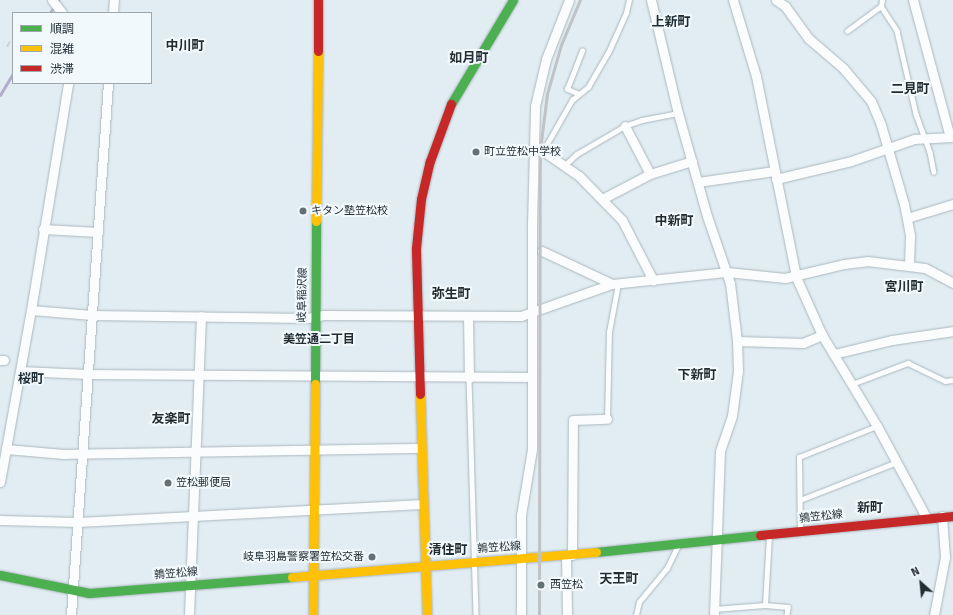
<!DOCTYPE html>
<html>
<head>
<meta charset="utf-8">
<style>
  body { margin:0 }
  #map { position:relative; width:953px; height:615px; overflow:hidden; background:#e1edf3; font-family:Signika,"Noto Sans JP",sans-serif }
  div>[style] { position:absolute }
  .stream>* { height:2.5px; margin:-1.25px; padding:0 1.25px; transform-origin:1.25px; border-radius:1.25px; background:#b3acca }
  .building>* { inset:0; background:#c7d5d8; transform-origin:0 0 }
  .roads { filter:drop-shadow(0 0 1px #abb7bd) drop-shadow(0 0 1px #abb7bd) }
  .lane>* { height:4.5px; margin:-2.25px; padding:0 2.25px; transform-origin:2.25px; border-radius:2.25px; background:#fafcfd }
  .street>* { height:9px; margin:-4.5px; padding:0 4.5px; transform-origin:4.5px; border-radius:4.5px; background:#fafcfd }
  .fast>* { height:9px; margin:-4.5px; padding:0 4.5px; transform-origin:4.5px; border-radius:4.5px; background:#4caf50 }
  .slow>* { height:9px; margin:-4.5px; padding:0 4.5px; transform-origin:4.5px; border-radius:4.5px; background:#ffc107 }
  .jam>* { height:9px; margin:-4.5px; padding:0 4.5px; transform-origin:4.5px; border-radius:4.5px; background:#c62828 }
  .rail>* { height:2.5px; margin:-1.25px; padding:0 1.25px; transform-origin:1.25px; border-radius:1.25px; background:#c0c3c6 }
  .dots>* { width:11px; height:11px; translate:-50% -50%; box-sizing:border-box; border:2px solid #f2f9fd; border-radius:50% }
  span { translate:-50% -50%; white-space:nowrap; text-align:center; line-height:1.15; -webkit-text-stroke:4px #f2f9fd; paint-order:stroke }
  .poi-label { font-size:11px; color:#1f2c33 }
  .left { translate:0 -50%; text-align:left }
  .right { translate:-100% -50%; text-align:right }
  .street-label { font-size:11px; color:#1f2c33 }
  .neighbourhood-label { font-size:12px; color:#1f2c33; font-weight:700 }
  .quarter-label { font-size:13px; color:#1f2c33; font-weight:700 }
  .legend { position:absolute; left:12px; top:12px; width:140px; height:72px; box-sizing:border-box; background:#f2f9fd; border:1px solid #9ea7ac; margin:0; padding:5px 7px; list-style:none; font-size:12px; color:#1f2c33 }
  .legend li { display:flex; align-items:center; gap:8px; height:20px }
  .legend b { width:20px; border:1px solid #9ea7ac }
  .north { position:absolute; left:901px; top:563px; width:40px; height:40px; -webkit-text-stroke:3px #f2f9fd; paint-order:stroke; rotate:333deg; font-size:11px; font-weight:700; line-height:16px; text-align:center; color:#1f2c33 }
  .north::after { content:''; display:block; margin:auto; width:14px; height:18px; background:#1f2c33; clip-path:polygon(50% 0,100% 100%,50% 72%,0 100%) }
</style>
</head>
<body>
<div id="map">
  <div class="stream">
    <i style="left:50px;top:13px;width:15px;rotate:-58deg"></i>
    <i style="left:0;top:95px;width:26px;rotate:-59deg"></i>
  </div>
  <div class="building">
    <i style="left:9px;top:41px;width:2px;height:6px;rotate:27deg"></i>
  </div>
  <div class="roads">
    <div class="lane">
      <i style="left:881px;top:6px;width:30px;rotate:57deg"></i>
      <i style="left:897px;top:31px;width:85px;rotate:77.1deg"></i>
      <i style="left:916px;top:114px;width:40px;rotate:69.8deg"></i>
      <i style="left:930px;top:152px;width:20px;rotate:79deg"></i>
      <i style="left:847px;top:31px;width:42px;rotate:-36.3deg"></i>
      <i style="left:881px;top:6px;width:6px;rotate:-81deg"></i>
      <i style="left:578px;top:94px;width:12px;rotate:-156deg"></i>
      <i style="left:567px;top:89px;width:41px;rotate:-68.5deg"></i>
      <i style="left:543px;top:151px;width:59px;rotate:-60.4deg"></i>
      <i style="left:572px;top:100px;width:21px;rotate:-39deg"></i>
      <i style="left:588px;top:87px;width:39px;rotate:-60deg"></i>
      <i style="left:608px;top:53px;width:44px;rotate:-65.8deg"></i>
      <i style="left:626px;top:13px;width:13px;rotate:-77deg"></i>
      <i style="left:565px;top:165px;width:16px;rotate:-43deg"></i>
      <i style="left:577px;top:154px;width:56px;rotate:-30.3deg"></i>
      <i style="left:625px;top:126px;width:18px;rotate:-19deg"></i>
      <i style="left:642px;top:120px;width:37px;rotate:-11deg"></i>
      <i style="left:469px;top:378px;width:237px;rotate:88.3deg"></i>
      <i style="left:852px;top:384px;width:60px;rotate:-20.6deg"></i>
      <i style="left:908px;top:363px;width:41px;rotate:25.9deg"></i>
      <i style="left:945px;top:381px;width:8px;rotate:-7deg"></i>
      <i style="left:607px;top:419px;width:87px;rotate:-88.7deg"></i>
      <i style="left:609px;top:332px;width:49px;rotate:-79.4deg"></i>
      <i style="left:800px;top:500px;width:104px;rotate:-21.4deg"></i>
      <i style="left:800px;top:531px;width:74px;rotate:-90.8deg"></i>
      <i style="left:799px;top:457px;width:84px;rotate:-21.7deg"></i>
      <i style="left:765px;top:605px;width:23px;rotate:5deg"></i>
      <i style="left:788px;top:607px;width:8px;rotate:97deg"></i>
      <i style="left:714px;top:609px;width:51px;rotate:-4.5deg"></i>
      <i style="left:765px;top:605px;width:69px;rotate:-86.7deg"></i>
      <i style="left:636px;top:615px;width:13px;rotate:-77deg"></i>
      <i style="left:639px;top:602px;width:44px;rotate:-50.5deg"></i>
      <i style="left:667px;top:568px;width:25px;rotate:-64deg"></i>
    </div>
    <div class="street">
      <i style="left:52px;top:0;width:16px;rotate:52deg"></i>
      <i style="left:651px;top:0;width:116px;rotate:76.6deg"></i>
      <i style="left:678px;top:113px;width:107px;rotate:74.3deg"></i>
      <i style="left:707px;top:216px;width:71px;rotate:71.1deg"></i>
      <i style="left:730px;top:283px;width:58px;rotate:83.1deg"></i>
      <i style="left:737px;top:341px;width:30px;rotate:88deg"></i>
      <i style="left:738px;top:371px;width:45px;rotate:97.6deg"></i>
      <i style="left:732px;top:416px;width:37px;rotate:109deg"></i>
      <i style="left:720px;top:451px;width:164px;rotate:92.1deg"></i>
      <i style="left:733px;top:0;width:79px;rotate:73.2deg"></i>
      <i style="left:756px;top:76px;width:205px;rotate:78.7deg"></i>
      <i style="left:796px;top:277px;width:64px;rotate:65.9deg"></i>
      <i style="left:822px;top:335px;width:106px;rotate:58.9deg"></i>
      <i style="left:877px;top:426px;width:103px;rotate:61.7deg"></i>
      <i style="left:776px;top:0;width:11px;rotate:34deg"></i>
      <i style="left:785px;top:6px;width:39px;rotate:54deg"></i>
      <i style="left:808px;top:38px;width:46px;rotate:40.6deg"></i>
      <i style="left:843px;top:68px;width:43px;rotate:49.7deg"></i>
      <i style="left:871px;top:101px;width:26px;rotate:67deg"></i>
      <i style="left:881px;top:125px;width:82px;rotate:73.8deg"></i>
      <i style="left:904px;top:204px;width:33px;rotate:79deg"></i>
      <i style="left:910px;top:236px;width:28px;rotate:92deg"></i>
      <i style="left:913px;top:0;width:142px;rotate:74.9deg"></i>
      <i style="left:113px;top:13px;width:13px;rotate:-86deg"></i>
      <i style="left:625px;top:126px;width:54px;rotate:62.5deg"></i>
      <i style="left:543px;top:151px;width:44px;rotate:34.8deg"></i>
      <i style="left:579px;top:176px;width:62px;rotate:45.7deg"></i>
      <i style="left:622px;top:220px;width:68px;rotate:62.7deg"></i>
      <i style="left:776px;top:179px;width:77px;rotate:-13.5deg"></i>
      <i style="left:851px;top:161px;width:67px;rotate:-19.2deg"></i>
      <i style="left:914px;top:139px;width:39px;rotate:-3deg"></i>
      <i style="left:698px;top:182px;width:77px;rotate:-8.2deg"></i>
      <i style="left:602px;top:199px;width:54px;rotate:-27.5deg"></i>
      <i style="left:650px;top:174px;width:44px;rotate:-17.2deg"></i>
      <i style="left:907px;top:218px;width:48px;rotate:-16.9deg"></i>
      <i style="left:43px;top:229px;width:55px;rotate:3.1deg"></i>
      <i style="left:542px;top:251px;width:77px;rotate:25.2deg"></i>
      <i style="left:31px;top:310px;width:61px;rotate:4.7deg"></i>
      <i style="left:92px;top:315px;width:215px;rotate:0.8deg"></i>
      <i style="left:307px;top:318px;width:17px;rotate:-10deg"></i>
      <i style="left:324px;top:315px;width:197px;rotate:0.3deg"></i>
      <i style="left:521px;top:316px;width:96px;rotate:-19.4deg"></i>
      <i style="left:612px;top:284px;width:116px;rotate:-6deg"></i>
      <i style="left:727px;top:272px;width:58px;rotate:5.9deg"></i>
      <i style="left:785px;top:278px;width:61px;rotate:-13.3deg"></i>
      <i style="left:844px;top:264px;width:23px;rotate:-7deg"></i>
      <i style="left:867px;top:261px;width:58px;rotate:6.9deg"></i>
      <i style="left:925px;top:268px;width:32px;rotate:28deg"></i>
      <i style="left:468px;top:316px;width:62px;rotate:89.1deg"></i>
      <i style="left:737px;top:341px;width:66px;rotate:1.7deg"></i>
      <i style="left:803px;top:343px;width:21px;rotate:-23deg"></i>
      <i style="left:834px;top:354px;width:60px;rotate:-13.6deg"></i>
      <i style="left:892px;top:340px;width:62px;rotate:-8.4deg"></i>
      <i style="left:0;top:360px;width:4px"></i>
      <i style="left:20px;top:371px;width:68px;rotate:2.5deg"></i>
      <i style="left:88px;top:374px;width:443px;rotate:0.4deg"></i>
      <i style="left:6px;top:449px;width:58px;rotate:4.9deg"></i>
      <i style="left:64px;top:454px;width:357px;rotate:-1deg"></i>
      <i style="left:0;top:482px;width:175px;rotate:-79.8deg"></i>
      <i style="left:31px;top:310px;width:230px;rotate:-80.7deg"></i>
      <i style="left:0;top:520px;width:78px;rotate:1.5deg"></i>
      <i style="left:78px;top:522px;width:345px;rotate:-3deg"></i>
      <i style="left:566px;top:555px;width:60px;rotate:89deg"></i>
      <i style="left:572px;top:555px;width:135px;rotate:-89.6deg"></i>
      <i style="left:573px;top:420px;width:34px;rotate:-2deg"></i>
      <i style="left:71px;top:615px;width:533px;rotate:-86.02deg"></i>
      <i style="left:189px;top:615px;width:299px;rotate:-87.7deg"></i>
      <i style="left:521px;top:615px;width:100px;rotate:-90deg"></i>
      <i style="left:521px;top:515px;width:67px;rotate:-80.5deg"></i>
      <i style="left:532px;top:449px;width:225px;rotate:-90deg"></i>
      <i style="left:532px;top:224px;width:118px;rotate:-88.5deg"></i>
      <i style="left:535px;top:106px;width:48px;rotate:-76.8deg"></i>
      <i style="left:546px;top:59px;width:63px;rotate:-68.7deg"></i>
      <i style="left:934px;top:615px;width:59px;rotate:-79.3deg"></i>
      <i style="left:945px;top:557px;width:41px;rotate:-94.2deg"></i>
    </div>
    <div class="fast">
      <i style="left:451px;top:104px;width:121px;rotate:-59.2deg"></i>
      <i style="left:315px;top:384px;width:163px;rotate:-89.6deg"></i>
      <i style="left:596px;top:552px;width:165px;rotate:-5.9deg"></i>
      <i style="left:0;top:575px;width:91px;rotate:11.4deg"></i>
      <i style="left:89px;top:593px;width:204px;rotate:-4.5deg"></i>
    </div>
    <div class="slow">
      <i style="left:316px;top:221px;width:170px;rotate:-89.3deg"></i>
      <i style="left:420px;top:394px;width:221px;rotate:88.2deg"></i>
      <i style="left:292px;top:577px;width:305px;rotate:-4.7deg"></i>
      <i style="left:313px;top:615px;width:231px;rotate:-89.5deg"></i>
    </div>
    <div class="jam">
      <i style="left:318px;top:51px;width:51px;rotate:-90deg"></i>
      <i style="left:420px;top:394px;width:146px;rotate:-91.6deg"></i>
      <i style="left:416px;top:248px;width:49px;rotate:-84.2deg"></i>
      <i style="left:421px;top:199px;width:39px;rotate:-77deg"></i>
      <i style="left:430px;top:161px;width:61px;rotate:-69.8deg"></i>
      <i style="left:760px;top:535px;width:194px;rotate:-5.6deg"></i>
    </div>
  </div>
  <div class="rail">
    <i style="left:539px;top:615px;width:465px;rotate:-89.9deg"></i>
    <i style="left:540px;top:150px;width:56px;rotate:-82.9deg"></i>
    <i style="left:547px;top:94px;width:51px;rotate:-74.1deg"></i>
    <i style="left:561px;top:45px;width:49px;rotate:-67.1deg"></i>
  </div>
  <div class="dots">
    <i style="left:476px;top:152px;background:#637076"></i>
    <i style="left:303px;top:211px;background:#637076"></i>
    <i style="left:168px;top:483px;background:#637076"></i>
    <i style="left:372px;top:557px;background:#637076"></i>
    <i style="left:541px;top:585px;background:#637076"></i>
  </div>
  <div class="poi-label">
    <span class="left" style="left:484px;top:152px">町立笠松中学校</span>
    <span class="left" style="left:311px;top:211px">キタン塾笠松校</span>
    <span class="left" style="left:176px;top:483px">笠松郵便局</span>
    <span class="right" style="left:364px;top:557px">岐阜羽島警察署笠松交番</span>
    <span class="left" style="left:550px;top:585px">西笠松</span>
  </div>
  <div class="street-label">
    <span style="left:303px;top:295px;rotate:-89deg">岐阜稲沢線</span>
    <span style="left:821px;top:517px;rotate:-6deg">鶉笠松線</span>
    <span style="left:499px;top:548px;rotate:-4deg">鶉笠松線</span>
    <span style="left:176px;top:574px;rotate:-5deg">鶉笠松線</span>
  </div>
  <div class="neighbourhood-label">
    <span style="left:319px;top:340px">美笠通二丁目</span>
  </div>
  <div class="quarter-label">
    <span style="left:671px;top:22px">上新町</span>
    <span style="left:185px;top:46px">中川町</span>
    <span style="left:469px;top:58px">如月町</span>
    <span style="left:910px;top:89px">二見町</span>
    <span style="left:674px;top:221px">中新町</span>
    <span style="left:904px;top:287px">宮川町</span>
    <span style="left:451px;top:294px">弥生町</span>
    <span style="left:697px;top:375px">下新町</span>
    <span style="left:31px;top:379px">桜町</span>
    <span style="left:171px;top:419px">友楽町</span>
    <span style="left:870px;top:508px">新町</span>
    <span style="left:448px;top:550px">清住町</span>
    <span style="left:619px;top:579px">天王町</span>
  </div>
  <ul class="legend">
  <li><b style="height:5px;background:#4caf50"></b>順調</li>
  <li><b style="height:5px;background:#ffc107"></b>混雑</li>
  <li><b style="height:5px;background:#c62828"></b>渋滞</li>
  </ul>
  <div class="north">N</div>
</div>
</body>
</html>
